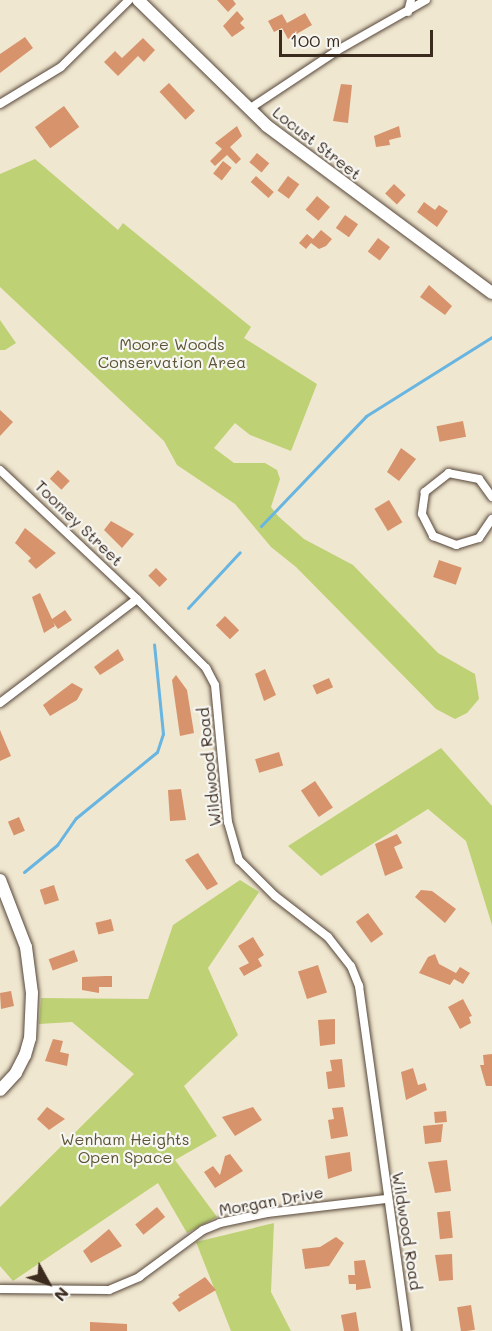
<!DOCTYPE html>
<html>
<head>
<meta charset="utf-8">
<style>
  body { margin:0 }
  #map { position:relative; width:492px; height:1331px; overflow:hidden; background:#f0e7d0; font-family:Mali,sans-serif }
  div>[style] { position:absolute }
  .green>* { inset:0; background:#bed275 }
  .stream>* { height:3px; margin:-1.5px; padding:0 1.5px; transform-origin:1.5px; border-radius:1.5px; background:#68b5e1 }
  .building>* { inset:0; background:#d7936c; transform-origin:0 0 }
  .roads { filter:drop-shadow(0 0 2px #564639) drop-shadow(0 0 2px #564639) }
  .street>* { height:8px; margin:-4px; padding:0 4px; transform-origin:4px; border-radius:4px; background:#fff }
  .secondary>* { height:12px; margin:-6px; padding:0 6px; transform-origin:6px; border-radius:6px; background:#fff }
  span { translate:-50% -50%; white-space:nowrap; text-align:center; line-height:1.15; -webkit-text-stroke:4.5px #f6f6f2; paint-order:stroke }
  .street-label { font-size:16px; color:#3b2a1e }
  .park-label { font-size:16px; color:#5c5434 }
  .north { position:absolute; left:18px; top:1253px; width:60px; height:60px; -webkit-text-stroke:4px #f6f6f2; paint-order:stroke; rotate:130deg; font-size:16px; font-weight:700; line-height:24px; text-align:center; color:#3b2a1e }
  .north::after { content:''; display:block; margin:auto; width:21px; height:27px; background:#3b2a1e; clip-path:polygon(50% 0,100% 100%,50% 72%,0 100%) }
  .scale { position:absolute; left:279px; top:30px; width:154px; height:27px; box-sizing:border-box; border:3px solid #3b2a1e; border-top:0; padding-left:8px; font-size:18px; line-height:21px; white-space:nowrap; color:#3b2a1e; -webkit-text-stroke:4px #f6f6f2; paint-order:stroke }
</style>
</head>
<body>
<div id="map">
  <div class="green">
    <i style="clip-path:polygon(35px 159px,118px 230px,123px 223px,251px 327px,244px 338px,317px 384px,291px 451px,250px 435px,235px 423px,214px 448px,234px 463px,265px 463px,277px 470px,280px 479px,271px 507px,278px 516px,304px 539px,353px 565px,438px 653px,475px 674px,479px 699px,467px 713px,455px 719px,436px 709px,296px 567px,271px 547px,235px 504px,177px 465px,164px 441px,0 287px,0 174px)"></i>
    <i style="clip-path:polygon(0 320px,16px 343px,5px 350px,0 350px)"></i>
    <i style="clip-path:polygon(441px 748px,492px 806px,492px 925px,466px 841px,428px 809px,321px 876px,288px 846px)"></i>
    <i style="clip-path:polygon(240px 880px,259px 892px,208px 968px,238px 1035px,184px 1086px,217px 1136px,175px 1160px,217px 1217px,187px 1233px,158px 1183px,13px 1281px,0 1266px,0 1207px,134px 1074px,72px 1022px,39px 1024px,41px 998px,148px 999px,173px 925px)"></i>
    <i style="clip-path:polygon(274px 1223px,271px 1292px,291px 1331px,231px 1331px,196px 1242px)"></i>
  </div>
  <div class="stream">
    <i style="left:261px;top:526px;width:152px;rotate:-46.3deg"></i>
    <i style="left:366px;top:416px;width:149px;rotate:-32.1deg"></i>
    <i style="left:188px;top:608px;width:76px;rotate:-47.1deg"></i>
    <i style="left:24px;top:872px;width:43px;rotate:-39.3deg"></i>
    <i style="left:57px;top:845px;width:33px;rotate:-55deg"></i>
    <i style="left:76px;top:818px;width:104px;rotate:-39.2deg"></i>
    <i style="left:157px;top:752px;width:19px;rotate:-72deg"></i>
    <i style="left:163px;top:734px;width:90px;rotate:-95.7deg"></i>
  </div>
  <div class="building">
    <i style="clip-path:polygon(217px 0,233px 0,236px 4px,228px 12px)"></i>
    <i style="clip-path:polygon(237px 11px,244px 19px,240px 23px,245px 28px,232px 37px,223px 26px)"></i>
    <i style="clip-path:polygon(305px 13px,312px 25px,288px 39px,282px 28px,274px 32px,268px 21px,282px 14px,287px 23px)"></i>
    <i style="clip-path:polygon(25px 37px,33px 48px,0 73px,0 54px)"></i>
    <i style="clip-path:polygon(143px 38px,155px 50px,144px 62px,138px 56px,118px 76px,104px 62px,115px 51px,122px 58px)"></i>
    <i style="left:169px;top:83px;width:38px;height:13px;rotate:47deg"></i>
    <i style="clip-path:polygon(341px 84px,352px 85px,348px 123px,333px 121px)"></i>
    <i style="left:64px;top:106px;width:26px;height:36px;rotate:54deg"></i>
    <i style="clip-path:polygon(237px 126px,242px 136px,230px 147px,241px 159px,236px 164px,227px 155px,215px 166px,210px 161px,222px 149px,215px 143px)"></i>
    <i style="clip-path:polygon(399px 126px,401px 137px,389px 140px,390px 145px,376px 147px,374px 136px)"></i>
    <i style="left:257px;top:153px;width:16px;height:12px;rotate:40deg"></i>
    <i style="left:223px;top:161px;width:11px;height:16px;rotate:38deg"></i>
    <i style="left:256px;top:176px;width:24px;height:8px;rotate:42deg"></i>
    <i style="left:288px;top:176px;width:14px;height:18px;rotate:36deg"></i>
    <i style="left:394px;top:184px;width:16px;height:13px;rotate:43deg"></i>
    <i style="left:317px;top:196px;width:17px;height:18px;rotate:40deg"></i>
    <i style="clip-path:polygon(424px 202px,435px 210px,439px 205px,448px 211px,437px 227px,417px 212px)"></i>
    <i style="left:345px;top:215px;width:16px;height:16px;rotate:35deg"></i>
    <i style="clip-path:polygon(321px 230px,332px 239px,326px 246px,319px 249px,311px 243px,306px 249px,299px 243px,307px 234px,313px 239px)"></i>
    <i style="left:378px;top:238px;width:15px;height:17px;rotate:37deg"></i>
    <i style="clip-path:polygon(429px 285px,452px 306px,445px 315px,420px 297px)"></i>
    <i style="clip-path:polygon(0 410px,13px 422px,0 436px)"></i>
    <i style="left:463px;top:421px;width:16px;height:27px;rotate:79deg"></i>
    <i style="clip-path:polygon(401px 448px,416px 459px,399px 481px,387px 472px)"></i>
    <i style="left:58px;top:470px;width:16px;height:12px;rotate:43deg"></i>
    <i style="left:389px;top:500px;width:26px;height:17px;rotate:59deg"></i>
    <i style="clip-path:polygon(111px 521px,134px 534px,122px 548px,104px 530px)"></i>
    <i style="clip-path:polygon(25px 528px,56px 553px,36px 569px,28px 561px,31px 558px,15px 543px)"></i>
    <i style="left:439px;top:560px;width:24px;height:18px;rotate:19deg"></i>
    <i style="left:156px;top:568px;width:16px;height:11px;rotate:45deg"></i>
    <i style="clip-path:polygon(40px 593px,52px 619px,65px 610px,72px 620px,58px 629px,53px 622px,55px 626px,44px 633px,32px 597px)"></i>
    <i style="left:225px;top:616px;width:20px;height:13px;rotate:45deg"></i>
    <i style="clip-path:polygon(118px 649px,124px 660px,100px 675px,94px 667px)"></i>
    <i style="clip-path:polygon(265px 669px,276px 695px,264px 701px,255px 674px)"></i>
    <i style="clip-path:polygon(176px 675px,187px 690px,194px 733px,180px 736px,172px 680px)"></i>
    <i style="left:329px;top:678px;width:10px;height:18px;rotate:66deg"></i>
    <i style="clip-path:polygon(72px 683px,83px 689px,77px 700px,50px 716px,43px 705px)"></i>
    <i style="clip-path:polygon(0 730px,11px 756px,0 761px)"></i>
    <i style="left:279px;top:752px;width:14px;height:25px;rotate:73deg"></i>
    <i style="left:315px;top:781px;width:32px;height:17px;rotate:56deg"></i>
    <i style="clip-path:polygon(181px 789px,186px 820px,170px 821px,168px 790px)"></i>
    <i style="left:19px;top:817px;width:15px;height:12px;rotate:67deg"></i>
    <i style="clip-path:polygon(397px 834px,402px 843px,394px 847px,403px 868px,385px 876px,375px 844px)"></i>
    <i style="clip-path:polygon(198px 853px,218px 884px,207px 890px,185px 860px)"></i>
    <i style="left:54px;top:885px;width:16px;height:15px;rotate:72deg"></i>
    <i style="clip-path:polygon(421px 890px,432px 891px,456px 909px,445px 923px,415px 897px)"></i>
    <i style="left:368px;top:913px;width:26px;height:15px;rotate:54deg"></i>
    <i style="left:111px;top:919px;width:12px;height:16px;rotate:76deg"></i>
    <i style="clip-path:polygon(253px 937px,264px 955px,258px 959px,262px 966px,244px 976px,239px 968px,249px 963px,238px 946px)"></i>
    <i style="left:74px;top:950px;width:12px;height:27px;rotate:70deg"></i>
    <i style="clip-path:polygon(435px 954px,439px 964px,456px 973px,460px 967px,470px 973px,463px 984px,454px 979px,450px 985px,419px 973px,428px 957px)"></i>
    <i style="left:318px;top:965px;width:29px;height:21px;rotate:72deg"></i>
    <i style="clip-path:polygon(105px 976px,112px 976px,112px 987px,99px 987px,99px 993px,82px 990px,82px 977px)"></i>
    <i style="clip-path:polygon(11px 991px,14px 1006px,1px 1009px,0 993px)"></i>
    <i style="clip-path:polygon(463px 999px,472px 1016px,469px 1017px,471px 1023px,460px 1029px,448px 1007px)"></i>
    <i style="clip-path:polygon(335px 1019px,335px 1044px,320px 1046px,318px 1020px)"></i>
    <i style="clip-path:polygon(53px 1039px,63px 1041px,60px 1052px,69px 1054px,67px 1066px,45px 1061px)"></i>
    <i style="clip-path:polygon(492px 1054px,492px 1086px,486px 1086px,480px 1065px,484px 1065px,483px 1055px)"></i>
    <i style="clip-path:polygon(342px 1059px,345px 1087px,328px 1089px,326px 1072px,332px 1071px,330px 1060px)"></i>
    <i style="clip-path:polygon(413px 1068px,418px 1085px,425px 1083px,427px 1090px,406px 1100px,401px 1072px)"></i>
    <i style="clip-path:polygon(47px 1107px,65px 1119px,49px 1130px,37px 1119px)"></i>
    <i style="clip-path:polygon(253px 1107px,262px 1120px,235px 1136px,222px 1117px)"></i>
    <i style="clip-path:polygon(343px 1107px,348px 1136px,331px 1139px,328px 1120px,334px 1119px,332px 1108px)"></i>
    <i style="left:446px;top:1111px;width:11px;height:12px;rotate:85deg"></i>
    <i style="clip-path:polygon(443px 1124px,441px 1142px,425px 1144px,423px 1126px)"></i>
    <i style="clip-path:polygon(350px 1152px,352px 1171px,328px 1179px,325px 1156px)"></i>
    <i style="clip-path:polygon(230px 1154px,243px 1171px,215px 1188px,204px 1172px,213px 1166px,220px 1175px,225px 1156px)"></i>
    <i style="clip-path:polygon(447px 1160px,451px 1191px,435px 1193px,428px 1162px)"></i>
    <i style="left:157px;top:1207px;width:13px;height:28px;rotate:51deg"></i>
    <i style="left:450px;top:1211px;width:27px;height:13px;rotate:84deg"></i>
    <i style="clip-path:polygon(109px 1229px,122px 1246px,91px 1263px,83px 1251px)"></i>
    <i style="clip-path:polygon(336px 1237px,344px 1243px,329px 1266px,305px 1269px,302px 1249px,320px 1247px)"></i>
    <i style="clip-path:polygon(452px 1254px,453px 1280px,439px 1281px,435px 1255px)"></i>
    <i style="clip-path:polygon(365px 1260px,371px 1288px,356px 1290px,356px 1284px,349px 1284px,348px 1275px,355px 1275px,354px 1261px)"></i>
    <i style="clip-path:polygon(205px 1277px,216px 1290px,179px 1312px,172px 1303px,180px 1297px,178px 1295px)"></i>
    <i style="left:471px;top:1305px;width:25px;height:14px;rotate:81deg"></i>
    <i style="clip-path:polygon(356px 1312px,359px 1331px,344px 1331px,341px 1315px)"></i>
    <i style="clip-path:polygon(90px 1322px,127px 1324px,127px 1331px,90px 1331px)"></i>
  </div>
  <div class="roads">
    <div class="street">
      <i style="left:408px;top:12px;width:12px;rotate:-76deg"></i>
      <i style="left:0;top:104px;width:71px;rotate:-31.2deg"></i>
      <i style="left:61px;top:67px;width:95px;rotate:-44.6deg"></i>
      <i style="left:249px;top:109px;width:107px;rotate:-33.5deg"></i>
      <i style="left:338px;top:50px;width:101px;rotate:-29.6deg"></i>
      <i style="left:0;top:470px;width:188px;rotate:43.3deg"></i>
      <i style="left:492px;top:497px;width:22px;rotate:-126deg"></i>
      <i style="left:479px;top:479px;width:31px;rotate:-169deg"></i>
      <i style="left:449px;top:473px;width:31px;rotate:142deg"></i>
      <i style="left:425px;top:492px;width:22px;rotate:98deg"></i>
      <i style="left:422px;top:514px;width:25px;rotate:63deg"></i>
      <i style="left:433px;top:536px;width:25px;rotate:21deg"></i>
      <i style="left:456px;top:545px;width:24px;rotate:-17deg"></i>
      <i style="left:479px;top:538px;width:23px;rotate:-56deg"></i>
      <i style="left:0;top:703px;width:172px;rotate:-37.2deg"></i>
      <i style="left:137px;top:599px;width:98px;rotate:45deg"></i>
      <i style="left:206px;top:668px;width:19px;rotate:62deg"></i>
      <i style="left:215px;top:685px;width:138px;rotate:84.6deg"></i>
      <i style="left:228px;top:822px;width:40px;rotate:74deg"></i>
      <i style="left:239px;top:860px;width:51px;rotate:45deg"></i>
      <i style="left:275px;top:896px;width:67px;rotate:37.7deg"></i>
      <i style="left:328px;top:937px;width:37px;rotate:52deg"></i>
      <i style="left:351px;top:966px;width:22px;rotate:68deg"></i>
      <i style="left:359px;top:986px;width:348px;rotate:82.1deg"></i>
      <i style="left:0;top:1289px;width:109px;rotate:0.5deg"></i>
      <i style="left:109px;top:1290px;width:33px;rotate:-23deg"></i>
      <i style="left:139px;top:1277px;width:79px;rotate:-36.3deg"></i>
      <i style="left:203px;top:1230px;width:18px;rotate:-22deg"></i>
      <i style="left:220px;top:1223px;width:48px;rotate:-12deg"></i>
      <i style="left:267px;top:1213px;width:120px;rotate:-6.7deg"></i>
    </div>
    <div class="secondary">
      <i style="left:138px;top:0;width:180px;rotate:44.3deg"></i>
      <i style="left:267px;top:126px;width:280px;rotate:36.6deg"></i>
      <i style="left:0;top:880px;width:72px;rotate:68.8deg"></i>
      <i style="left:26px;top:947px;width:46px;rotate:82.6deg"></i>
      <i style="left:32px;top:993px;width:45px;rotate:92.5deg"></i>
      <i style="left:30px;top:1038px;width:18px;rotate:106deg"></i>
      <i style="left:25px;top:1055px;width:20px;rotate:117deg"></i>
      <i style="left:16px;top:1073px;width:23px;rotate:133deg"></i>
    </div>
  </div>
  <div class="street-label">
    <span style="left:317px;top:143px;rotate:38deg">Locust Street</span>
    <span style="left:79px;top:523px;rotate:44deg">Toomey Street</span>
    <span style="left:209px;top:767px;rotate:-96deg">Wildwood Road</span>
    <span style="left:271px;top:1201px;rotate:-10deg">Morgan Drive</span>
    <span style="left:407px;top:1231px;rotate:81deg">Wildwood Road</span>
  </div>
  <div class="park-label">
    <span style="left:172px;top:353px">Moore Woods<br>Conservation Area</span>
    <span style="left:125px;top:1148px">Wenham Heights<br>Open Space</span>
  </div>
  <div class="north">N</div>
  <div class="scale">100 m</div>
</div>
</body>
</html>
